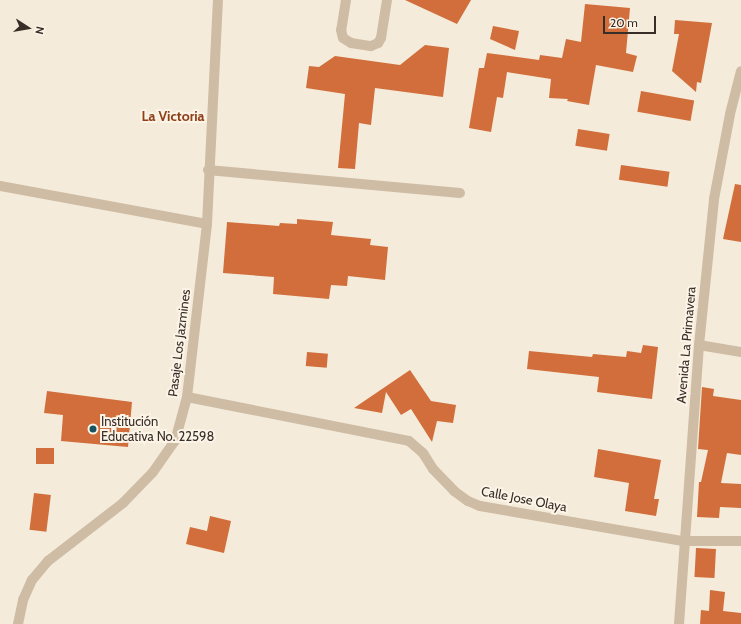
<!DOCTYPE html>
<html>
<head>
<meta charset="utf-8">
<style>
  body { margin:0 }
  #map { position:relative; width:741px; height:624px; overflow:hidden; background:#f4ebda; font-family:Cabin,sans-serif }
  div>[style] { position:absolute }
  .building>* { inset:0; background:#d16e3b; transform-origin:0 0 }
  .minor>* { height:10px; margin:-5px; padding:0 5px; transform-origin:5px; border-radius:5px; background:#cebca5 }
  .dots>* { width:11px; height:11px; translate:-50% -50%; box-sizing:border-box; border:2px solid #fbf4e7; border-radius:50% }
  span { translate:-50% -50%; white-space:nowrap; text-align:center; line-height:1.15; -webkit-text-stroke:4px #fbf4e7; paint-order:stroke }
  .street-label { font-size:13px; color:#392e27 }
  .poi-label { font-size:13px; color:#392e27 }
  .left { translate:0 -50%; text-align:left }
  .neighbourhood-label { font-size:14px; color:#904018; font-weight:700 }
  .north { position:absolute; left:8px; top:8px; width:40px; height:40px; -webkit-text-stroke:3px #fbf4e7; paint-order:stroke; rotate:102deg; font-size:11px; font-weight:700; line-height:16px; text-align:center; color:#392e27 }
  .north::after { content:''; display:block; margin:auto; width:14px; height:18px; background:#392e27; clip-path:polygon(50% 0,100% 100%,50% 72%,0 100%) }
  .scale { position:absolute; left:603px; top:16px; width:53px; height:18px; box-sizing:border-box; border:2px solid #392e27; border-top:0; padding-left:5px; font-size:12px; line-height:14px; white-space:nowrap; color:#392e27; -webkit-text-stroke:3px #fbf4e7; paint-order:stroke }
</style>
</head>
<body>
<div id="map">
  <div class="building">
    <i style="clip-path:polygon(405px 0,471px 0,457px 24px)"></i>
    <i style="clip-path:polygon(585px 4px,630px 8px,626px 53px,637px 56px,633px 72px,596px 65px,589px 105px,567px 101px,568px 99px,549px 98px,551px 79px,507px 72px,503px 98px,497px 97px,491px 132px,469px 128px,479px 68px,484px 68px,487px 53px,539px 60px,540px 55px,562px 58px,566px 39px,581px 42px)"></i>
    <i style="clip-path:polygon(675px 20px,712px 23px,701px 83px,697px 82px,696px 92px,672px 71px,679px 34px,674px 34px)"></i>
    <i style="clip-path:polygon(493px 26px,519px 31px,515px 50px,490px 39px)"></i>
    <i style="clip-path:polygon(425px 45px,449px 48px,443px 97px,375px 88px,371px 125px,359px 123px,355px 169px,338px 168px,345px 94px,306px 88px,309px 66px,319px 67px,335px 56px,400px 65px)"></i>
    <i style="left:641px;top:91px;width:54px;height:21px;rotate:10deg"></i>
    <i style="left:578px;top:129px;width:32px;height:17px;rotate:9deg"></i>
    <i style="left:621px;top:165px;width:49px;height:15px;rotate:8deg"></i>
    <i style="clip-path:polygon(735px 184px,741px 185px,741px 242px,723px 239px)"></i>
    <i style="clip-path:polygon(297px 219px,333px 222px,331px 235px,371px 239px,370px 245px,388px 247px,385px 280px,348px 276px,347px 286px,331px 285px,329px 299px,273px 294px,274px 277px,223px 273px,227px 222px,279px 226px,280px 223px,297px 224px)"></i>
    <i style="clip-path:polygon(643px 345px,658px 347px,652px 399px,597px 392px,599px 377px,527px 369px,529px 351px,592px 357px,593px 354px,626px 357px,627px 351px,641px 353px)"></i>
    <i style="left:307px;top:352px;width:21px;height:14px;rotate:5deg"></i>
    <i style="clip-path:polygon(410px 370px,431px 401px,456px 405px,453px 423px,437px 421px,432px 442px,411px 409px,401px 415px,386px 392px,382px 413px,354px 408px)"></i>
    <i style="clip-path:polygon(702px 387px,714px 389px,713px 396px,741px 400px,741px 455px,727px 453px,721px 483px,741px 484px,741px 508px,720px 507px,719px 518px,697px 517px,699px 482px,701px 482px,708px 450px,698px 449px)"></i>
    <i style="clip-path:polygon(47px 391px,132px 402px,128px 447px,61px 441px,63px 415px,44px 413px)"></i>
    <i style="left:36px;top:448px;width:18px;height:16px"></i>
    <i style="clip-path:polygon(598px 449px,661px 460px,654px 499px,659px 499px,656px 516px,625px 511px,629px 483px,594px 477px)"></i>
    <i style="left:34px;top:493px;width:17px;height:37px;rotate:7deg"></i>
    <i style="clip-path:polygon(210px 516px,231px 521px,224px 553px,186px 544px,190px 527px,207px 531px)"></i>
    <i style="left:696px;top:548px;width:20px;height:29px;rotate:3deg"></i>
    <i style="clip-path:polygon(710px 590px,725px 592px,723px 611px,741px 613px,741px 624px,700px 624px,701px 610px,709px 611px)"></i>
  </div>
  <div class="minor">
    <i style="left:346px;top:0;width:30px;rotate:99deg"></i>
    <i style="left:341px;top:30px;width:8px;rotate:76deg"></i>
    <i style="left:343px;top:38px;width:9px;rotate:32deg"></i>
    <i style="left:351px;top:43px;width:20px;rotate:9deg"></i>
    <i style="left:371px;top:46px;width:8px;rotate:-23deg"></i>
    <i style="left:378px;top:43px;width:6px;rotate:-59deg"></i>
    <i style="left:381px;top:38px;width:38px;rotate:-81deg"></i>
    <i style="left:208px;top:170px;width:253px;rotate:5.2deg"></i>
    <i style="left:0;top:186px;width:210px;rotate:10.4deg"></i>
    <i style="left:699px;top:345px;width:43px;rotate:9.5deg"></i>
    <i style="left:187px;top:397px;width:226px;rotate:11.2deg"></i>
    <i style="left:409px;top:441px;width:18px;rotate:41deg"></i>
    <i style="left:423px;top:453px;width:19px;rotate:58deg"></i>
    <i style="left:433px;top:469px;width:30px;rotate:46deg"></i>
    <i style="left:454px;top:491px;width:17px;rotate:36deg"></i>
    <i style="left:468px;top:501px;width:13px;rotate:23deg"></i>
    <i style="left:480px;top:506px;width:206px;rotate:9.8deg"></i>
    <i style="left:683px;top:541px;width:58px"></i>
    <i style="left:18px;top:624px;width:25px;rotate:-78deg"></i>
    <i style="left:23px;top:600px;width:22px;rotate:-66deg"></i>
    <i style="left:32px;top:580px;width:25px;rotate:-50deg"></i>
    <i style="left:48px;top:561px;width:95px;rotate:-37.7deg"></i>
    <i style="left:123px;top:503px;width:43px;rotate:-45.9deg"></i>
    <i style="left:153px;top:472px;width:38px;rotate:-55deg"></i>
    <i style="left:175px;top:441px;width:46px;rotate:-74.7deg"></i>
    <i style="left:187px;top:397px;width:174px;rotate:-83.4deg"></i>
    <i style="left:207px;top:224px;width:224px;rotate:-87.2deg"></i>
    <i style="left:679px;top:624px;width:280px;rotate:-85.9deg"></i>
    <i style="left:699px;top:345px;width:147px;rotate:-84.1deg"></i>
    <i style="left:714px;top:199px;width:86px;rotate:-79.3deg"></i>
    <i style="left:730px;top:114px;width:44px;rotate:-75.7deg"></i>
  </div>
  <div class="dots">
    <i style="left:93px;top:429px;background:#18535e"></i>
  </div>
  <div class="street-label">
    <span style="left:179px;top:343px;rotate:-83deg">Pasaje Los Jazmines</span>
    <span style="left:686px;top:345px;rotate:-85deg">Avenida La Primavera</span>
    <span style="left:524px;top:499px;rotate:11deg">Calle Jose Olaya</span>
  </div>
  <div class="poi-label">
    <span class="left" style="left:101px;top:429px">Institución<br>Educativa No. 22598</span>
  </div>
  <div class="neighbourhood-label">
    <span style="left:173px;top:116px">La Victoria</span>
  </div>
  <div class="north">N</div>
  <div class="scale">20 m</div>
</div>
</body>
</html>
